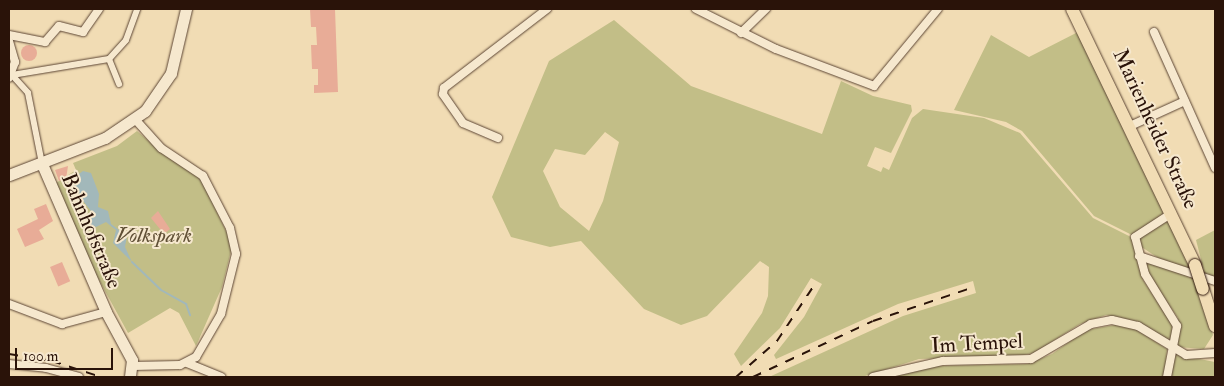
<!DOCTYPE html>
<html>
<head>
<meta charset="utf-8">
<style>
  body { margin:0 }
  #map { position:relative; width:1224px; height:386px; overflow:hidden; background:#f1dcb4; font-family:"IM FELL Double Pica",serif }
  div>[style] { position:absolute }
  .green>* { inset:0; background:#c2be87 }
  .water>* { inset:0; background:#a2b8ba }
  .stream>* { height:2px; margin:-1px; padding:0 1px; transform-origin:1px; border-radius:1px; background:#a2b8ba }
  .building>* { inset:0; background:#e8ac97; transform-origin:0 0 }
  .round { border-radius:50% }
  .roads { filter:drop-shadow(0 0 1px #5c4534) drop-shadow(0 0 1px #5c4534) }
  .pedestrian>* { height:6px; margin:-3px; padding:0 3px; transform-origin:3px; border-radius:3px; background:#f6e8ce }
  .minor>* { height:8px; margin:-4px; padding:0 4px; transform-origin:4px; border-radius:4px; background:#f6e8ce }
  .secondary>* { height:11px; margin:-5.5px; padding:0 5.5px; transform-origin:5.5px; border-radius:5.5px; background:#f6e8ce }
  .primary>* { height:12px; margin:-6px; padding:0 6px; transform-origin:6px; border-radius:6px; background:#f1dcb4 }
  .rail>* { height:2px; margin-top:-1px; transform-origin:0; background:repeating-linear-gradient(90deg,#2a1309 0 9px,transparent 0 18px) }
  .bridges { filter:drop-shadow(0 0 1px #2a1309) drop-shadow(0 0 1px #2a1309) }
  .primary-bridge>* { height:12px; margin:-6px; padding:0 6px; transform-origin:6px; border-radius:6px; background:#f1dcb4 }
  span { translate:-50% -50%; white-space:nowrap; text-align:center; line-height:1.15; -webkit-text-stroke:4px #f6e8ce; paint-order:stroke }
  .street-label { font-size:21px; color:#2a1309 }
  .park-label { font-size:21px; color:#5f4f35; font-style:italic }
  .frame { position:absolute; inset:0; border:10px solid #2a1309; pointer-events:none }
  .scale { position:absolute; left:15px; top:348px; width:98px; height:22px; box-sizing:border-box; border:2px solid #2a1309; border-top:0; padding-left:6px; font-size:15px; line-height:18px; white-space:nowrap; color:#2a1309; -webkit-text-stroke:4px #f6e8ce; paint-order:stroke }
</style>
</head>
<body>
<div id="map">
  <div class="green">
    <i style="clip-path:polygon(evenodd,614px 20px,691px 86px,822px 134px,841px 81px,873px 96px,911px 105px,912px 111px,891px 153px,875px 147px,867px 166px,881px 172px,883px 167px,889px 170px,912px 118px,923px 109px,984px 118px,1020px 133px,1093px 218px,1133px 238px,1143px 280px,1172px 324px,1172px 338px,1167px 339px,1138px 322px,1106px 315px,1080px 324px,1034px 353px,1019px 356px,919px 359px,862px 377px,769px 377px,903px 316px,976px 293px,973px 281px,898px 304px,776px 359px,774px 355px,804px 317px,822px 284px,811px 278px,780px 328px,741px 366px,734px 354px,762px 313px,768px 296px,769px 267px,760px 261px,707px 316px,681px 325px,644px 309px,581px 241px,550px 247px,511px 237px,492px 197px,549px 61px,614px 20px,605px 132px,619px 142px,603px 201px,589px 231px,560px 207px,543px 171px,555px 149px,585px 155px,605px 132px)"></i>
    <i style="clip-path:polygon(1078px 32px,1164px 213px,1134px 236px,1094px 216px,1022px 131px,1006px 122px,954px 110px,991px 35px,1029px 57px)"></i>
    <i style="clip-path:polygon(137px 131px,166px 156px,199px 175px,228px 235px,231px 251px,222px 287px,196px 346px,179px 313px,170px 308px,128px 333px,93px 269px,56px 183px,76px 170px,73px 163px,117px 146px)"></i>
    <i style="clip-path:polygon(1167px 221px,1184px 245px,1191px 272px,1169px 265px,1140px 246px,1140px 238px)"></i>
    <i style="clip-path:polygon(1215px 230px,1215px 278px,1205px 275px,1196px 240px)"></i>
    <i style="clip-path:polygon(1144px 261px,1193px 277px,1213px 335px,1204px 349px,1177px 347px,1178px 318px,1149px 276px)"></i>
    <i style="clip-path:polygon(1126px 323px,1167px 349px,1165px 377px,886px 377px,931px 366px,1027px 364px,1052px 354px,1086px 330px)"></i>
    <i style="clip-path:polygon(1174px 354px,1215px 362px,1215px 377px,1168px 377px)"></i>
  </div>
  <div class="water">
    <i style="clip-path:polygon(83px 171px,91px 173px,99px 194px,98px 207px,108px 211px,111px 224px,127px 236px,125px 247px,132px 262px,113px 243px,116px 230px,112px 227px,106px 222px,96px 227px,89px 224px,91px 211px,68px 182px)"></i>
  </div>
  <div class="stream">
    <i style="left:132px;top:262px;width:40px;rotate:44deg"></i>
    <i style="left:161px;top:290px;width:29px;rotate:29deg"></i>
    <i style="left:186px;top:304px;width:12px;rotate:70deg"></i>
  </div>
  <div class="building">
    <i style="clip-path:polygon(310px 9px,335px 9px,338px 92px,314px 93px,314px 85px,318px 85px,318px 69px,312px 69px,311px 45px,317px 45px,316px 27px,311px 27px)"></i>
    <i class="round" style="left:21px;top:45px;width:16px;height:16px"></i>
    <i style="clip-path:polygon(68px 166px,66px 179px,59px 181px,55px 170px)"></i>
    <i style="clip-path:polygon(46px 204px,53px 221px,39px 230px,44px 239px,25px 247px,17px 229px,38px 219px,34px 209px)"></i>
    <i style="clip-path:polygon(158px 211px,170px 229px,164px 234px,151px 218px)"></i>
    <i style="left:62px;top:262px;width:21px;height:13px;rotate:67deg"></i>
  </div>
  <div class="roads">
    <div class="pedestrian">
      <i style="left:109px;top:59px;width:27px;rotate:68deg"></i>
      <i style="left:12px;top:75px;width:98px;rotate:-9.4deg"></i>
      <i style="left:109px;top:59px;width:25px;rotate:-48deg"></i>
      <i style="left:126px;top:40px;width:33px;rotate:-70deg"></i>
      <i style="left:12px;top:75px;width:24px;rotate:48deg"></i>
      <i style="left:28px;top:93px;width:72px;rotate:78.8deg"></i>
    </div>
    <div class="minor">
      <i style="left:696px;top:9px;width:89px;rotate:26.6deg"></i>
      <i style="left:776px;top:49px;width:105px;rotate:20.7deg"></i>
      <i style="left:874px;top:86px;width:100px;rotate:-50.3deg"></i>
      <i style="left:1154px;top:32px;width:149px;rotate:65.8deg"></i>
      <i style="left:741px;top:33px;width:35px;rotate:-44deg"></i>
      <i style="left:9px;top:35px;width:37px;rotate:11deg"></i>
      <i style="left:45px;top:42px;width:21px;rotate:-49deg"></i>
      <i style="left:59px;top:26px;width:25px;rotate:14deg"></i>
      <i style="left:83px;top:32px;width:28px;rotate:-55deg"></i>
      <i style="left:9px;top:41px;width:22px;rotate:74deg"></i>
      <i style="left:15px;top:62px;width:17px;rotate:111deg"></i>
      <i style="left:1130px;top:126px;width:60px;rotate:-24.4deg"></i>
      <i style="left:498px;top:138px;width:38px;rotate:-157deg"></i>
      <i style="left:463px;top:123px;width:35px;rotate:-125deg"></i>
      <i style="left:443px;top:94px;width:6px;rotate:-81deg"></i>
      <i style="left:444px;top:88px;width:130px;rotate:-37.5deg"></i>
      <i style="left:1139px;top:256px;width:80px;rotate:18.2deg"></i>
      <i style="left:9px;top:304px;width:57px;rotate:20.7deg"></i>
      <i style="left:62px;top:324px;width:46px;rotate:-15.3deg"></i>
      <i style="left:187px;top:363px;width:37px;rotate:22deg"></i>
      <i style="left:9px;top:364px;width:37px;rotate:6deg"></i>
      <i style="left:46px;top:368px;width:34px;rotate:15deg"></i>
      <i style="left:133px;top:366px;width:47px;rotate:-1.2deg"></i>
      <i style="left:180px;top:365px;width:18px;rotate:-27deg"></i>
      <i style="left:196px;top:357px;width:50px;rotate:-59.8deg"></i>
      <i style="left:221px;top:314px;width:62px;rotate:-76deg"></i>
      <i style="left:236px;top:254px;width:27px;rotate:-103deg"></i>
      <i style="left:230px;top:228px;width:59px;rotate:-117.4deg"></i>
      <i style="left:203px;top:176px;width:50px;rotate:-146.3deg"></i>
      <i style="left:161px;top:148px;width:39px;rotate:-132deg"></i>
      <i style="left:873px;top:377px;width:72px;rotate:-12.9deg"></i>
      <i style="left:943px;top:361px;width:88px;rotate:-1.3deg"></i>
      <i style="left:1031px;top:359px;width:69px;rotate:-30.3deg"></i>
      <i style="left:1091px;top:324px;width:21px;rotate:-11deg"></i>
      <i style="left:1112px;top:320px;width:27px;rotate:13deg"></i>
      <i style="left:1138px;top:326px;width:56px;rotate:31.1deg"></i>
      <i style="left:1186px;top:355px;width:29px;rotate:-4deg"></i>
      <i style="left:1167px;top:377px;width:52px;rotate:-78.9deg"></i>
      <i style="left:1177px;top:326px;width:61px;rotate:-121.6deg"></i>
      <i style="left:1145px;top:274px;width:38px;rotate:-105deg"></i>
      <i style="left:1135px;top:237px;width:44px;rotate:-33deg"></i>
    </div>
    <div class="secondary">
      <i style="left:42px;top:164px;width:161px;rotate:66.6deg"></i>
      <i style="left:106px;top:312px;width:55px;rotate:61.6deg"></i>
      <i style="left:132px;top:360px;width:17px;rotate:97deg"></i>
      <i style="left:9px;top:175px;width:103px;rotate:-21.1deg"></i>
      <i style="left:105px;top:138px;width:48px;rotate:-34deg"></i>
      <i style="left:145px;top:111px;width:46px;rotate:-55.6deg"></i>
      <i style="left:171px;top:73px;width:66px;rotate:-76.8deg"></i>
    </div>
    <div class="primary">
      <i style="left:1072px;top:9px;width:284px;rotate:64.3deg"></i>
      <i style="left:1203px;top:289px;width:39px;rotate:72deg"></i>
    </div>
  </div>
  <div class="rail">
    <i style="left:9px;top:354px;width:44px;rotate:9.2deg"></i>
    <i style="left:52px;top:361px;width:52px;rotate:18.1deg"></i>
    <i style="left:736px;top:377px;width:55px;rotate:-41.3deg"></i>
    <i style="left:777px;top:341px;width:65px;rotate:-56.3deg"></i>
    <i style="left:753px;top:377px;width:132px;rotate:-25deg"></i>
    <i style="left:873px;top:321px;width:100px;rotate:-18.6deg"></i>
  </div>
  <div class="bridges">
    <div class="primary-bridge">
      <i style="left:1195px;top:265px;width:25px;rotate:72deg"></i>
    </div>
  </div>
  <div class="street-label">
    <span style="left:1155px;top:129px;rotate:65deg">Marienheider Straße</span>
    <span style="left:91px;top:231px;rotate:67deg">Bahnhofstraße</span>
    <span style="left:977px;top:344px;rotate:-3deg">Im Tempel</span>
  </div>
  <div class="park-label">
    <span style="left:154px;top:236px">Volkspark</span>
  </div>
  <div class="frame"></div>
  <div class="scale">100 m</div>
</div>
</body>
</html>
